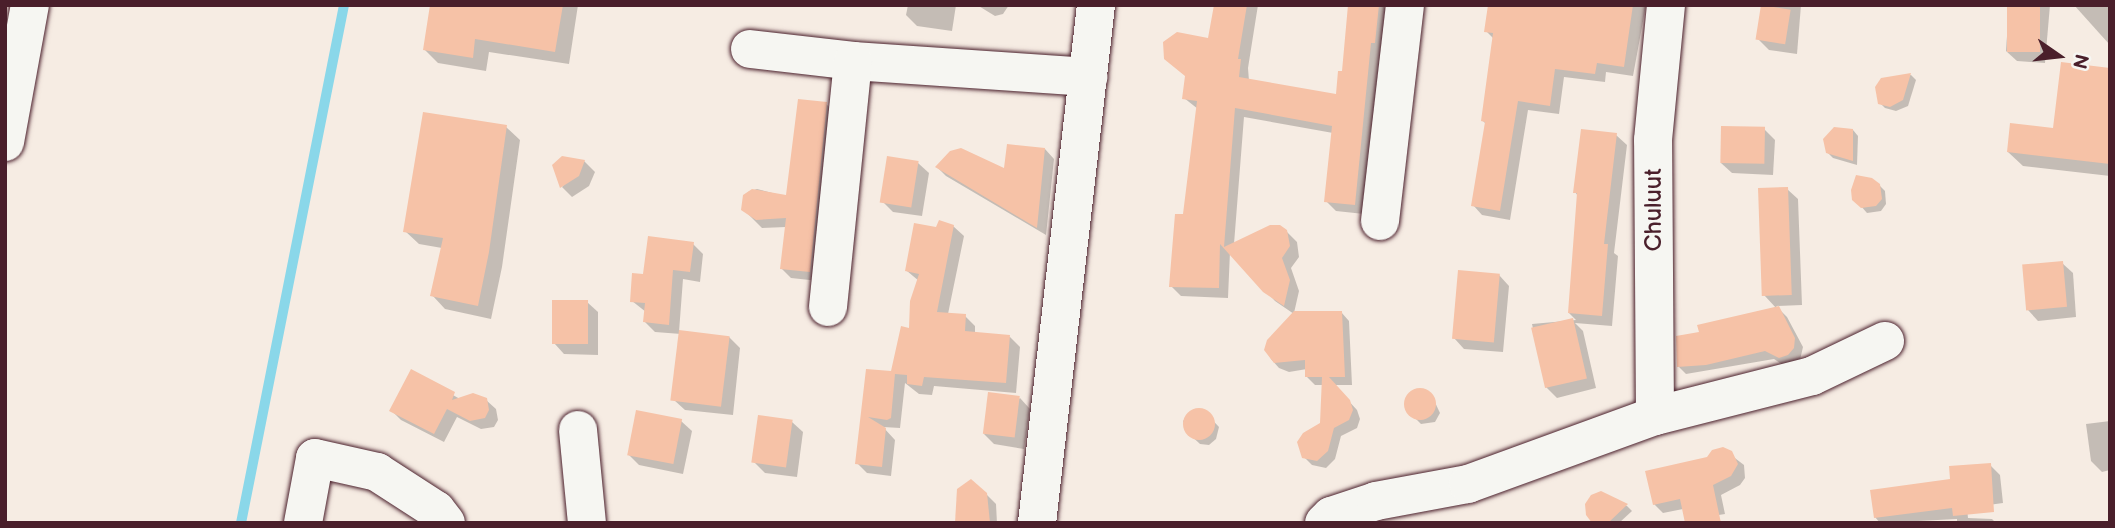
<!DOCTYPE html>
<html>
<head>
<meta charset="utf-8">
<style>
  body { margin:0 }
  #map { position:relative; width:2115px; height:528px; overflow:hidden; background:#f6ece3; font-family:"Balsamiq Sans",sans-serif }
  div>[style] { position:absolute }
  .shadow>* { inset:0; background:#0003 }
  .stream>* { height:10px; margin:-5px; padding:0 5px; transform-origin:5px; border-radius:5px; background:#8ad7e9 }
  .building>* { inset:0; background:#f6c2a7; transform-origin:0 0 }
  .round { border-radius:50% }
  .roads { filter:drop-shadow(0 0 2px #4a1f2b) drop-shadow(0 0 2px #4a1f2b) }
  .minor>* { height:38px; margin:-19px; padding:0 19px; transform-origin:19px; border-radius:19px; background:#f6f6f2 }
  .major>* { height:38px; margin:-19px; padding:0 19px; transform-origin:19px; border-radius:19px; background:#f6f6f2 }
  span { translate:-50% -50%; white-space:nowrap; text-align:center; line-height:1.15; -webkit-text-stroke:5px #f6f6f2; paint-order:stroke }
  .street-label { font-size:24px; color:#4a1f2b }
  .frame { position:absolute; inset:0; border:7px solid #4a1f2b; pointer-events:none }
  .north { position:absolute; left:2024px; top:21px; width:70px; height:70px; -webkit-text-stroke:5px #f6f6f2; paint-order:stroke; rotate:104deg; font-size:19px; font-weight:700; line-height:28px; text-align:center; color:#4a1f2b }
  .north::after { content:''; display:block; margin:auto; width:24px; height:32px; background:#4a1f2b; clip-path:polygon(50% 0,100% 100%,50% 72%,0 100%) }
</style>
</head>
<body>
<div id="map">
  <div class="shadow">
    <i style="clip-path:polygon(432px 5px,578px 5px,569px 64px,489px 52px,486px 71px,438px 63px,425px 50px)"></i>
    <i style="clip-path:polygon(908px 5px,956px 5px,952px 31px,917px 26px,906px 15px)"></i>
    <i style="clip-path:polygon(977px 5px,1009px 5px,1003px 14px,995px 16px)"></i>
    <i style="clip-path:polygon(1216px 5px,1258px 5px,1248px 68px,1249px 81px,1337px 96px,1343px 73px,1350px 5px,1382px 5px,1389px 12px,1364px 214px,1336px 211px,1326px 201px,1333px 133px,1244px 117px,1234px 244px,1286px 231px,1297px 242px,1299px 257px,1291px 268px,1299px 291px,1294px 313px,1341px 312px,1349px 321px,1352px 385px,1334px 385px,1357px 410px,1360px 419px,1357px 428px,1341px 436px,1335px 459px,1326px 468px,1312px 465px,1304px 457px,1322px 424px,1323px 385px,1315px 385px,1307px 377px,1307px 369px,1289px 372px,1279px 368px,1271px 359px,1267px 345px,1294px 314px,1275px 301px,1230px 252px,1228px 298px,1181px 296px,1171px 286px,1185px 216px,1198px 109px,1184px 98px,1210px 40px)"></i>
    <i style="clip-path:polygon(1490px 5px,1646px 5px,1633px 76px,1606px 72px,1605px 82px,1564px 77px,1559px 114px,1528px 110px,1510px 220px,1482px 215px,1473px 205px,1486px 124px,1483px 121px,1494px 39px,1486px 31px)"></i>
    <i style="clip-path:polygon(1763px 5px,1801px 5px,1797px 54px,1769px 50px,1758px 39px)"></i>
    <i style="clip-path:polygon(2009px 5px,2050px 5px,2045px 63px,2017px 61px,2006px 51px)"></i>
    <i style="clip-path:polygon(2074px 5px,2110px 5px,2110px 45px,2100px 34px)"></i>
    <i style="clip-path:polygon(2110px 69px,2110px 176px,2023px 166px,2008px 152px,2055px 130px)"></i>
    <i style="clip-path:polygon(1911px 75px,1916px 80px,1908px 106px,1896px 111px,1885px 108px,1880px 103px,1882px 79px)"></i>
    <i style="clip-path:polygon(826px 104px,836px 113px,819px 281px,791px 278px,781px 268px,786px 227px,762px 228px,743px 209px,748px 192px,757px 189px,787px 197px)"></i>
    <i style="clip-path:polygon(506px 127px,520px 140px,502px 267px,491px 319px,445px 309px,432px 295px,442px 248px,419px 244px,405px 231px)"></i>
    <i style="clip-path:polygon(1764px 129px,1775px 140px,1773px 175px,1732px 173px,1721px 163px)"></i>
    <i style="clip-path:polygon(1853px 130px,1858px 136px,1857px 165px,1833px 158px,1827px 152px)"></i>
    <i style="clip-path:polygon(1616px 135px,1627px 145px,1614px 253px,1618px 256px,1612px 326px,1575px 323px,1583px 331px,1596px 388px,1557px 398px,1546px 387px,1532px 324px,1576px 320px,1569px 313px,1578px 196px,1575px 192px)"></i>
    <i style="clip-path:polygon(1045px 149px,1054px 159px,1046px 235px,946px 176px,937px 167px,1006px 170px)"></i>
    <i style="clip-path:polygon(584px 161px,595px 172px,589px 186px,572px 197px,562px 187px)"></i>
    <i style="clip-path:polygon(918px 163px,929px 173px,922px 216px,893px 212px,882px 201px)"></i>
    <i style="clip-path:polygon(1879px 185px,1885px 191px,1886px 204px,1881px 211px,1867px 213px,1860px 205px)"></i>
    <i style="clip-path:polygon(1787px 189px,1798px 199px,1802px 305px,1776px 306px,1787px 317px,1803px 347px,1800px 360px,1783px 365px,1774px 359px,1686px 374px,1678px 366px,1701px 333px,1777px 309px,1764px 295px)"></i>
    <i style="clip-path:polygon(953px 226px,964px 236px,948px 314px,965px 316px,975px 326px,975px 334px,1010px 337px,1020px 347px,1016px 393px,934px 386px,932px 395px,919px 394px,905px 383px,900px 428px,883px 427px,895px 440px,891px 476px,867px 473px,857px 463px,867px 371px,892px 373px,910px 330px,919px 281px,907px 271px,937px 229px)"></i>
    <i style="clip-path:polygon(693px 244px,703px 254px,700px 282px,683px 279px,679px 332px,729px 337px,740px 348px,733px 415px,685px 410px,674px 400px,681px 334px,655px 332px,645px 322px,646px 312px,632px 301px,644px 276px)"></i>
    <i style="clip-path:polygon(2062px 263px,2073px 273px,2076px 317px,2038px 321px,2028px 310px)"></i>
    <i style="clip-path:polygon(1499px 275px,1509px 286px,1503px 352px,1464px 349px,1454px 338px)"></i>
    <i style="clip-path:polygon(587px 302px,598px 312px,598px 355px,564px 354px,554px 343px)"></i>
    <i style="clip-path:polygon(412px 372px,460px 399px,486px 400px,496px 409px,498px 420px,494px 427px,481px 429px,457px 417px,444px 442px,401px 420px,392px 411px)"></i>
    <i style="clip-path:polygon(1425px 391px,1432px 396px,1440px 413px,1435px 422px,1421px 424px,1408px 411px,1407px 401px,1412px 393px)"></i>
    <i style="clip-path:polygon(1020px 398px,1030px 409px,1024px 449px,994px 444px,984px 434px)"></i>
    <i style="clip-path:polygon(1194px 411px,1204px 411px,1219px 427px,1216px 439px,1209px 445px,1200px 444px,1186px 431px,1183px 421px)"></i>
    <i style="clip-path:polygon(681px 421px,692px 431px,683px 474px,639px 465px,628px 454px)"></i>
    <i style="clip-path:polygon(2110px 421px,2110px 470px,2102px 472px,2091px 461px,2086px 424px)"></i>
    <i style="clip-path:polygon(792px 422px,803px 432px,797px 477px,765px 473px,754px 462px)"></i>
    <i style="clip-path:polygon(1723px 449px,1744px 465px,1745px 478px,1740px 485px,1721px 495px,1725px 514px,1693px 519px,1683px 509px,1663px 513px,1654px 504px)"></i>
    <i style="clip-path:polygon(1990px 465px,2000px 475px,2003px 503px,1967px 508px,1968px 518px,1992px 519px,1996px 523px,1957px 523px,1957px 519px,1880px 523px,1875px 517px)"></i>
    <i style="clip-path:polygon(1601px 493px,1627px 506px,1632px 511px,1619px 523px,1595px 523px)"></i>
    <i style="clip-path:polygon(986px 494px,996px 504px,997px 523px,955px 523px)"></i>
  </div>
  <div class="stream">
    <i style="left:241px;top:523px;width:528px;rotate:-78.75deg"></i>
  </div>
  <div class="building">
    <i style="clip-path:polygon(430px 5px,563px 5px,555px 52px,475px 39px,473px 58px,423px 50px)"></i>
    <i style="clip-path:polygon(1214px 5px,1247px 5px,1238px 59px,1241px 59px,1239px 77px,1336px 94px,1338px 71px,1342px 71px,1348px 5px,1379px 5px,1375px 43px,1371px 43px,1355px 205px,1324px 202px,1332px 126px,1235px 108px,1224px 247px,1270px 225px,1280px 225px,1287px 230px,1290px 246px,1282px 258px,1290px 280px,1284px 306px,1263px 292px,1220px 244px,1219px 288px,1169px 287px,1175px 214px,1183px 214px,1197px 101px,1182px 99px,1185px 76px,1164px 59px,1163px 42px,1177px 32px,1208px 38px)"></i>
    <i style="clip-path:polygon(1488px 5px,1633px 5px,1624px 67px,1597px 63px,1595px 74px,1555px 69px,1550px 106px,1518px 101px,1500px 211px,1471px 206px,1485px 122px,1481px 121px,1493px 33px,1484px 32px)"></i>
    <i style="left:1761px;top:5px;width:30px;height:35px;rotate:9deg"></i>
    <i style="left:2007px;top:5px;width:33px;height:47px"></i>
    <i style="clip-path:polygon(2061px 62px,2110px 68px,2110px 164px,2007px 152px,2010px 123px,2053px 128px)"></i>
    <i style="clip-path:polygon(1911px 73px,1903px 100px,1890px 107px,1878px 104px,1875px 87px,1881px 78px)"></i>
    <i style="clip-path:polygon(798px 99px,827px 102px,810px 272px,780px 269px,786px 218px,756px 220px,741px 210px,743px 195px,752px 189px,786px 195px)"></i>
    <i style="clip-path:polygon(423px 112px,507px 125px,489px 252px,478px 306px,430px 296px,443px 238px,403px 232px)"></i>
    <i style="left:1721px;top:126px;width:44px;height:37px;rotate:1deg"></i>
    <i style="clip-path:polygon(1834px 127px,1853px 129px,1853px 161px,1826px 153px,1823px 139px)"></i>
    <i style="clip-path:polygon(1581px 129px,1617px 133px,1604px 244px,1608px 244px,1602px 316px,1568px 313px,1577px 193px,1573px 193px)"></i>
    <i style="clip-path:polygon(1007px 144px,1045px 148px,1037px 228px,935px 167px,950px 151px,961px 148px,1004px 168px)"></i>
    <i style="clip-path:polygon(562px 156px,585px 160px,579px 176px,560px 188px,552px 165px)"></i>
    <i style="left:887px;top:156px;width:32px;height:47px;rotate:9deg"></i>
    <i style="clip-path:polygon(1856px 175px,1872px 178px,1880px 184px,1882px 199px,1876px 206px,1861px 208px,1852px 200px,1851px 190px)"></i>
    <i style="left:1788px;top:187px;width:108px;height:30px;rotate:88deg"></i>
    <i style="clip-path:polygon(939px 220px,954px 225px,937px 312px,966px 314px,965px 331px,1010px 335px,1006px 383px,924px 377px,922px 386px,907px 384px,907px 375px,895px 374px,891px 418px,887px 420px,868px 417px,886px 428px,882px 467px,855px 464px,866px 369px,891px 371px,901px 326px,909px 328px,910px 301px,919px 274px,905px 271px,914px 223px,936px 227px)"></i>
    <i style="clip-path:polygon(648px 236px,694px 242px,690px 272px,673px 270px,669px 325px,643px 322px,645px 303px,630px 302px,632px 273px,643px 274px)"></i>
    <i style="left:2063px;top:261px;width:46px;height:41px;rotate:85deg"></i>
    <i style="left:1458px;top:270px;width:42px;height:69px;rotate:5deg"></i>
    <i style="left:552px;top:300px;width:36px;height:44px"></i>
    <i style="clip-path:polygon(1779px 306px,1795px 338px,1794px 348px,1788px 355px,1779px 358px,1765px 351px,1706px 365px,1677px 367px,1676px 336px,1699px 332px,1697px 325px)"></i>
    <i style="clip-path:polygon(1294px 311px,1342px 311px,1345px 377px,1329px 377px,1350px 400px,1353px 410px,1349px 420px,1334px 428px,1328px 451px,1317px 461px,1302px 458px,1297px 442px,1303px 433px,1320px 423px,1322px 377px,1305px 377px,1305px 360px,1274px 363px,1264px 350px,1267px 340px)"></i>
    <i style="left:1573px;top:318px;width:62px;height:43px;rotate:77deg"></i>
    <i style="left:679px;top:330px;width:51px;height:71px;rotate:7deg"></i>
    <i style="clip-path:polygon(411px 369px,455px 392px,452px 400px,473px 393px,487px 398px,489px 410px,485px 418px,470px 421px,447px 409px,434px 434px,389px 411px)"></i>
    <i class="round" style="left:1404px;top:388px;width:32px;height:32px"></i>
    <i style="left:988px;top:392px;width:32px;height:42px;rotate:7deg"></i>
    <i class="round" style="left:1183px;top:408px;width:32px;height:32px"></i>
    <i style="left:636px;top:410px;width:47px;height:46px;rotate:11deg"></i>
    <i style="left:758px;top:415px;width:35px;height:48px;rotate:8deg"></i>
    <i style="clip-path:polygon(1723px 447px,1732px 451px,1738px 464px,1731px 476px,1713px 485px,1721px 523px,1685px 523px,1680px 499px,1653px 505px,1645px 471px,1707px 457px,1712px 450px)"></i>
    <i style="clip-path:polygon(1991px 463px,1994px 512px,1953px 516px,1952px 508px,1874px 518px,1870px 490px,1950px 479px,1949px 466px)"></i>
    <i style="clip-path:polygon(971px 479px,987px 493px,990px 523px,955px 523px,957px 489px)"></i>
    <i style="clip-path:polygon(1601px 491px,1628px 504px,1608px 523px,1592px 523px,1586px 515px,1585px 504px,1591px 495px)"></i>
  </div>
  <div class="roads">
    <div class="minor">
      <i style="left:750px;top:49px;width:104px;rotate:6.6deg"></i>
      <i style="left:853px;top:61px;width:236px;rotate:3.9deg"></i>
      <i style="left:1380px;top:221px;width:217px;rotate:-83.4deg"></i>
      <i style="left:828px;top:307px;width:247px;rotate:-84.2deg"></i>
      <i style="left:1655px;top:416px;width:276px;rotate:-90.4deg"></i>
      <i style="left:1653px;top:140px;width:136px;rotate:-84.5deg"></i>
      <i style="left:578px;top:430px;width:93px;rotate:84.5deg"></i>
      <i style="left:303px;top:523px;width:66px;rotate:-79.5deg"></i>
      <i style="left:315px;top:458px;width:64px;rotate:12.7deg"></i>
      <i style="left:377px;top:472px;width:70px;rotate:32.8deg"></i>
      <i style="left:436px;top:510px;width:16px;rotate:52deg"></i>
      <i style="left:1037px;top:523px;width:521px;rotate:-83.5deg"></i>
      <i style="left:1324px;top:523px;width:10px;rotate:-45deg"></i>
      <i style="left:1331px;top:516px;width:47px;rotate:-18.4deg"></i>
      <i style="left:1376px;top:501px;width:94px;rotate:-10.5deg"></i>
      <i style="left:1468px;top:484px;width:199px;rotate:-20deg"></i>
      <i style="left:1655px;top:416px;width:162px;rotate:-14.3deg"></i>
      <i style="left:1812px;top:376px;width:81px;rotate:-25.6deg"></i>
    </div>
    <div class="major">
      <i style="left:5px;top:142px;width:139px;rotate:-79.7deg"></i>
    </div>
  </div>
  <div class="street-label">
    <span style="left:1654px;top:210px;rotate:-90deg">Chuluut</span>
  </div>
  <div class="frame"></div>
  <div class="north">N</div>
</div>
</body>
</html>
